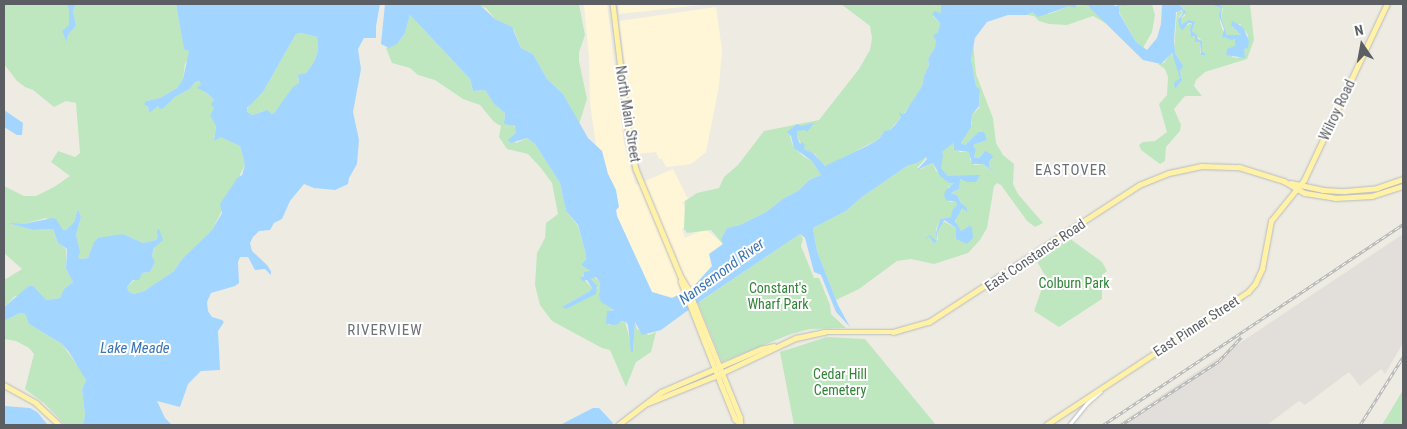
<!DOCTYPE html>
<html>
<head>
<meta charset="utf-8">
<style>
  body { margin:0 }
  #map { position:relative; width:1407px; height:429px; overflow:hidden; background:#eeece2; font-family:"Roboto Condensed",sans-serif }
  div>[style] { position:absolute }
  .commercial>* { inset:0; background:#fff6d7 }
  .industrial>* { inset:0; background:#e2dfda }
  .green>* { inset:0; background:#bee7bf }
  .water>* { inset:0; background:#a2d5ff }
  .roads { filter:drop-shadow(0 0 1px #b8babf) drop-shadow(0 0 1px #b8babf) }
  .minor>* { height:3px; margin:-1.5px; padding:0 1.5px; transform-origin:1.5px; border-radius:1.5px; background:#fff }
  .major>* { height:4.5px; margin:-2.25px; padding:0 2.25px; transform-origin:2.25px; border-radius:2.25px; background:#fff2a7 }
  .rail>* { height:3px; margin-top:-1.5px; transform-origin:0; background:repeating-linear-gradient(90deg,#fff 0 4px,#b4b5b5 0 8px); box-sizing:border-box; border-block:1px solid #b4b5b5 }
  span { translate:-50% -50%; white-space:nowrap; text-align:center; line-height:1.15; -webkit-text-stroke:4px #fff; paint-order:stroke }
  .street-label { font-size:14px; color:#5b5f64 }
  .park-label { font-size:14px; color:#318437 }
  .neighbourhood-label { font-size:15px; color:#6c7176; letter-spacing:1px }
  .water-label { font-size:15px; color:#3b75b4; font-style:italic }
  .frame { position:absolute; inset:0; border:5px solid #5b5f64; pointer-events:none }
  .north { position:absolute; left:1337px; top:20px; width:50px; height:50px; -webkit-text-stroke:4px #fff; paint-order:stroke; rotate:348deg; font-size:14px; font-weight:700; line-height:20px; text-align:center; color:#5b5f64 }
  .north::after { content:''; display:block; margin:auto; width:18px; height:22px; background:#5b5f64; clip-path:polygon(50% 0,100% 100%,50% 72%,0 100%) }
</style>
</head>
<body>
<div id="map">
  <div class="commercial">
    <i style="clip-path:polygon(584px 4px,607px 4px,624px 143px,636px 185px,673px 169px,688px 199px,682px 202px,691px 221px,682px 229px,685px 238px,705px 229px,723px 244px,709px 254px,712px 266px,700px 281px,692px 288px,674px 298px,652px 292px,617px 216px,615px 187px,608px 174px,602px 151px,596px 145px,590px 103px,589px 58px)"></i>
    <i style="clip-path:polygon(618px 4px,710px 4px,619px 14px)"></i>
    <i style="clip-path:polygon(716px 7px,722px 50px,719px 86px,706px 152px,691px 164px,666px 167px,662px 159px,659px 159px,656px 152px,637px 154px,619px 21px)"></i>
  </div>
  <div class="industrial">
    <i style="clip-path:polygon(1403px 234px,1403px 343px,1385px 374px,1381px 369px,1360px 386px,1349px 372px,1305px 405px,1299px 401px,1267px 425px,1117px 425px)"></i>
  </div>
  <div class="green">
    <i style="clip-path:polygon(4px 4px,67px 4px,69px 10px,69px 26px,62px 31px,68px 40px,68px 35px,76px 26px,73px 11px,76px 4px,176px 4px,184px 48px,189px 51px,189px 58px,185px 64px,183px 79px,177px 88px,160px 98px,146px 101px,149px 112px,158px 106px,164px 108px,175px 97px,191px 88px,195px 82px,200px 81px,202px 83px,198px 88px,207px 93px,214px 100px,216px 126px,214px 140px,221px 136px,240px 146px,245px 165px,212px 230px,182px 259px,174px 271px,144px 291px,134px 294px,129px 292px,127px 287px,142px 273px,150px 272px,155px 262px,152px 256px,158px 237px,156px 240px,143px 243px,123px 234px,93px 244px,88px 258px,81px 259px,78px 257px,76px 235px,81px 217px,78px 209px,74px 222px,66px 230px,63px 230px,46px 218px,23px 224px,12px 224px,33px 230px,53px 229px,58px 243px,66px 249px,66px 269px,73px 282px,64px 289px,60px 298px,46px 300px,15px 296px,4px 307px,4px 277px,6px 279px,22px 269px,4px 253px,4px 186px,24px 196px,36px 196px,54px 187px,70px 176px,51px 162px,58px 151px,75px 157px,80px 153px,76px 103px,66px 101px,54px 107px,33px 90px,25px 87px,17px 81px,4px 64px)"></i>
    <i style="clip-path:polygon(474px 4px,579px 4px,585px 35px,579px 52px,579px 61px,587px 99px,579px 124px,563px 94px,547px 79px,533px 54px,521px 48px,514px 30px,495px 19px,486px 8px)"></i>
    <i style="clip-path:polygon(841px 4px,941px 4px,941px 13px,938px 12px,933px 16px,940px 23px,935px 47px,928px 59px,929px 65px,924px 76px,922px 86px,910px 106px,890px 130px,883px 132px,879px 139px,827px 166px,823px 165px,815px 154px,804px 149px,797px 136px,797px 131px,814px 125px,801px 126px,789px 133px,793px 146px,803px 156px,812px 161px,821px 175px,809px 180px,798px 191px,784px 198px,766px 212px,740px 225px,727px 228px,721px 239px,723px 242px,723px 244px,711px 230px,687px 233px,684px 229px,685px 201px,697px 193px,719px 188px,724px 177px,738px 165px,764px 131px,819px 120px,859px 69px,870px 50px,872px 38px,870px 26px)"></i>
    <i style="clip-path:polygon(1124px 4px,1152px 4px,1155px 15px,1152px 32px,1143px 48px,1136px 42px,1119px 12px,1119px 5px,1127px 5px)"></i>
    <i style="clip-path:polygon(1179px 4px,1210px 4px,1221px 8px,1220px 22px,1225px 37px,1234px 38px,1236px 43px,1232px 57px,1238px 58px,1245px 48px,1248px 35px,1240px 24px,1232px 26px,1241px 35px,1227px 35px,1221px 18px,1223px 9px,1219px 4px,1250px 4px,1254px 40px,1247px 59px,1205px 72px,1196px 80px,1194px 86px,1202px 96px,1185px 96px,1174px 109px,1181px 125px,1180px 131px,1166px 147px,1165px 161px,1160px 164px,1141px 150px,1139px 145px,1143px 142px,1155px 141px,1167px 132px,1159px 104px,1167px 95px,1168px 77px,1165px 69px,1158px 64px,1164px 63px,1171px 53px,1177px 64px,1180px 78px,1176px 82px,1175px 89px,1182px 79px,1180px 71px,1182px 65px,1174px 51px,1177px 10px,1183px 12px,1179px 17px,1180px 28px,1192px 23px,1190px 32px,1192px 37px,1195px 35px,1195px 41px,1200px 42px,1200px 53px,1206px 54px,1202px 51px,1201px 40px,1192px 31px,1195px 22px,1181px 25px,1181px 18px,1185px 16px,1184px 9px)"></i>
    <i style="clip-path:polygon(1083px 5px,1092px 8px,1107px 24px,1093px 16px,1067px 25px,1049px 24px,1039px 21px,1034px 16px,1027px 15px,1033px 12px,1049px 14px,1070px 6px)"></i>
    <i style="clip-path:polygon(410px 15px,470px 79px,473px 91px,485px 90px,494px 104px,505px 113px,504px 121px,517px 128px,516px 133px,511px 139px,516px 143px,527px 138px,535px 144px,560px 183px,566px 211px,578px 226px,585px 251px,586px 259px,581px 265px,590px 271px,582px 277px,592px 288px,590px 291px,562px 307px,598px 288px,591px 279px,595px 277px,600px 283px,599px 296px,602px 302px,614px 309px,608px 311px,608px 325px,625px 321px,633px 352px,635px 322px,637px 329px,649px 335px,656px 332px,651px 352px,636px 362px,626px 387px,610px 350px,602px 348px,552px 321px,540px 305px,535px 285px,537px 253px,545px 238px,546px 223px,558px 214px,552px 183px,541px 168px,528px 154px,507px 149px,499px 137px,501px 126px,494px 122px,480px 105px,463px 99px,435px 80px,418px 75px,410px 68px,392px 63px,386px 48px,399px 42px,405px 33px)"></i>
    <i style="clip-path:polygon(301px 33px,317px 37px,318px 51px,314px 62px,306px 73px,298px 78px,299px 83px,275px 112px,273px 114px,263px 111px,252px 115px,247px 112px,247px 109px,255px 98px,263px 92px,296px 34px)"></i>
    <i style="clip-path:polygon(973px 43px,976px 74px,993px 118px,996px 143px,1003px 155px,1014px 164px,1013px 184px,1018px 194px,1043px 223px,1035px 227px,1027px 221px,1001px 185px,997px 183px,994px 186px,987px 228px,980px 240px,968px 253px,934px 264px,911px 259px,897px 261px,859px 289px,836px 300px,817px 251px,813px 228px,846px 211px,862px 197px,907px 166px,927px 157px,917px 168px,921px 169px,933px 163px,936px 171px,955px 183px,948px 187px,950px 202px,956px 202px,957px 205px,956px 209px,951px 217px,940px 219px,936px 230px,937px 241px,930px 235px,927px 238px,930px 237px,936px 243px,938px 239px,937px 233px,943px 221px,956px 228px,956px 239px,969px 226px,961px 231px,956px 227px,956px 217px,962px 208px,964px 208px,957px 195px,951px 193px,957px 190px,960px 179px,966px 182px,976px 176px,948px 176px,941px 168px,941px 161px,943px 148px,953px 143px,953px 148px,960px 152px,970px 152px,970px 160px,974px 165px,983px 164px,995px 174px,989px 167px,989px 162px,992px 159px,983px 153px,979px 158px,974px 158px,976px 150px,973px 145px,984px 141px,978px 132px,965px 145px,961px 143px,972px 124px,972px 115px,979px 108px,980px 92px,976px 86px,971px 59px)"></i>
    <i style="clip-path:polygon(800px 234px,803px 239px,801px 246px,814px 278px,819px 278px,830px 305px,831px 314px,846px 328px,810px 329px,791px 334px,722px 362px,698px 303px)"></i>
    <i style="clip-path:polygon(1069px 238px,1102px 262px,1107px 271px,1102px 275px,1102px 299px,1059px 327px,1034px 311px,1046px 277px,1036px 260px)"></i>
    <i style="clip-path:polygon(20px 313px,25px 314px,29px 324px,62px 344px,82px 372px,86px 380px,82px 390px,85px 415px,83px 425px,65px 425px,45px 404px,25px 389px,34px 354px,29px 348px,16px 341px,4px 339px,4px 321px)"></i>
    <i style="clip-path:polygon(827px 337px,865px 339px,936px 425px,794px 425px,780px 352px)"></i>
    <i style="clip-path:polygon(1403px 390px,1403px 425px,1382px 425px)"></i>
  </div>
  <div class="water">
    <i style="clip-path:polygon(67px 4px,76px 4px,73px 11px,76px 26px,68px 35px,67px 42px,62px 31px,69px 25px,69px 10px)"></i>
    <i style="clip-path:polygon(evenodd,176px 4px,380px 4px,376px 26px,376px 38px,364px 38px,358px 49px,361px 69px,353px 112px,359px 140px,357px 164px,349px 178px,348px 184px,335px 190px,314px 188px,304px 184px,290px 201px,282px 219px,274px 223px,270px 230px,259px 231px,253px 237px,250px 243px,252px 251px,267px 265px,271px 271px,271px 275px,265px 269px,255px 270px,248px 257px,240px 257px,238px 262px,239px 283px,235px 286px,211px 293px,207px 302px,208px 311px,212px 317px,222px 320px,224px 322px,218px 331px,220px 370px,201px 371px,188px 384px,180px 407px,157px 401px,165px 418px,172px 425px,83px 425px,85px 415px,82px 390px,86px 380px,69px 352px,62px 344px,29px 324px,25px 314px,20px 313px,4px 321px,4px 307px,29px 286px,33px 286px,46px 300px,60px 298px,64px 289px,73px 282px,66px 269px,67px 249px,58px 243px,53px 229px,33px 230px,8px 223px,23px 224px,53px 218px,56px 219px,63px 230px,66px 230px,74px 222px,78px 209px,81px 217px,76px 235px,80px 252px,78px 257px,81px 259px,88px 258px,93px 244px,98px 238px,123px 234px,143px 243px,156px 240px,158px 237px,157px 230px,159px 229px,163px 240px,154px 248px,152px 256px,155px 262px,150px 272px,142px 273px,139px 280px,133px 280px,127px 287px,129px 292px,134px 294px,144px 291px,174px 271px,182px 259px,212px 230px,222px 213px,220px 204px,238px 177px,242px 175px,245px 165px,240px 146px,221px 137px,214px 141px,216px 126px,210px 115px,214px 109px,211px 104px,214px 100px,207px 93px,197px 88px,201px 84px,200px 81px,195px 82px,191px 88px,175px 97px,164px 108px,160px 109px,158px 106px,149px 113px,148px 107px,144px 104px,146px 101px,160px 98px,177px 88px,183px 79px,189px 51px,184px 49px,176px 4px,301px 33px,317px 37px,318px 51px,314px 62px,306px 73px,298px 75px,299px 83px,293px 87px,275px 112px,272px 114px,267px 110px,252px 115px,247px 112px,247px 108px,263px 92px,296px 34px,301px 33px)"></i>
    <i style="clip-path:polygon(385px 4px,480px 5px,495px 19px,512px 27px,521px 48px,533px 54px,547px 79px,563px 94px,588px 138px,602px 151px,608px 174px,616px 190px,619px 207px,616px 210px,617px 216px,652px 292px,672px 298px,692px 288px,712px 266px,709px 254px,723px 244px,721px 239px,727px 228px,740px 225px,766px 212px,784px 198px,798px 191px,809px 180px,821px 175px,812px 161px,794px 148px,791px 136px,787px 132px,797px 124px,801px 126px,814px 123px,807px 132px,805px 130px,797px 131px,797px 136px,800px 144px,802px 142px,805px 145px,804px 149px,813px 153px,825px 166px,867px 146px,879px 139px,884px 131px,890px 130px,895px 125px,901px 117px,899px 112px,902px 114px,905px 113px,922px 86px,924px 76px,929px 65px,928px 59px,935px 47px,936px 40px,933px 36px,938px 32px,940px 23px,932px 14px,935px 11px,941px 13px,941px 4px,1112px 4px,1115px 6px,1124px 4px,1127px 6px,1119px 5px,1119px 13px,1136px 42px,1147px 50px,1157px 38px,1161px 24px,1162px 4px,1179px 4px,1186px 12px,1181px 18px,1181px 25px,1189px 20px,1195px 22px,1192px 31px,1197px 35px,1198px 39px,1202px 41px,1202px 51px,1207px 55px,1201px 55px,1200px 42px,1195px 42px,1195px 36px,1191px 37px,1190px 30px,1192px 23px,1188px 23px,1183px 30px,1180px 28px,1178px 20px,1183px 13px,1182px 10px,1176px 12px,1174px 42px,1175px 53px,1183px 66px,1180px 71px,1182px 80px,1175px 89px,1174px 83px,1180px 78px,1172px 53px,1161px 64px,1143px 60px,1088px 6px,1078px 4px,1074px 8px,1070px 6px,1038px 17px,1033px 12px,1027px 15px,1008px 15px,987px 22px,975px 38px,971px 59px,976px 86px,980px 90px,979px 106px,972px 115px,971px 127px,961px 143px,965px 145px,978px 132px,984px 132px,987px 140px,973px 145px,976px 150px,974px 158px,979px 158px,985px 151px,991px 154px,993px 157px,989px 162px,989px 167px,997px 175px,983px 164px,972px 164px,969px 152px,954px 150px,953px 143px,942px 152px,943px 155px,941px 168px,948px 176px,980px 175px,976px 182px,966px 182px,960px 179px,959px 189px,951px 193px,957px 195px,961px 203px,967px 208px,967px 212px,962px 208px,955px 221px,961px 231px,969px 226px,972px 227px,973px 238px,967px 244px,956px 239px,956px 228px,944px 220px,937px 233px,937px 242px,934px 243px,930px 237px,925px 239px,930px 235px,937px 241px,936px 233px,940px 219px,951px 217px,952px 211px,957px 205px,956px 202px,946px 200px,944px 195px,946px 190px,954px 183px,949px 183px,940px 176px,933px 163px,917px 170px,927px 159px,926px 157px,919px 162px,907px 166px,862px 197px,846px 211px,813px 228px,817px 251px,838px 305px,850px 327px,836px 312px,821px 275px,814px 272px,805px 238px,800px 234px,702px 300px,661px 330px,642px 335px,635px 322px,633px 352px,631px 352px,628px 325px,626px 322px,622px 321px,616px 325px,606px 324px,607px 311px,614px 310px,601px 302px,599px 296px,600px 283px,596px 277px,591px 279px,597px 286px,596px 294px,566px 309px,562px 307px,590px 291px,592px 288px,587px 280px,583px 281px,580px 278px,584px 276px,584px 272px,590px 271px,581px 265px,586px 259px,585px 251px,578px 225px,566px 211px,560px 183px,535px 144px,527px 138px,511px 143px,508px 140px,516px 133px,515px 126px,504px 124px,505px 113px,494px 104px,485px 90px,473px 91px,470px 79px,410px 15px,405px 33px,398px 43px,389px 48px,381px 44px)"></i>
    <i style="clip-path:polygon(1210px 4px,1219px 4px,1222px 7px,1221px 18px,1227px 35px,1241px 35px,1231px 25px,1232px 21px,1243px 27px,1249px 41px,1248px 48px,1244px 49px,1245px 58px,1226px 55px,1227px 49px,1235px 46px,1235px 39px,1231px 40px,1225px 37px,1222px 38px,1224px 29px,1219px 16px,1221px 8px)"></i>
    <i style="clip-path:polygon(4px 110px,23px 123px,22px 135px,17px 135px,4px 127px)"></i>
    <i style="clip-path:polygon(4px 406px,30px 408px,37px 412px,48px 425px,4px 425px)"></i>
    <i style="clip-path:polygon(593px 408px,599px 408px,613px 423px,611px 425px,554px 425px,552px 424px,562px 424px)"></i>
  </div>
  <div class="roads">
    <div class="minor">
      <i style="left:1069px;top:425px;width:28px;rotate:-51deg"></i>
      <i style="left:1087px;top:403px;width:18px;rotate:-41deg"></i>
    </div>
    <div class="major">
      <i style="left:613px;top:4px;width:140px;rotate:83deg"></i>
      <i style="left:630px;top:143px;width:27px;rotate:77deg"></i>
      <i style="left:636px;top:169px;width:117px;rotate:67.4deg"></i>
      <i style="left:681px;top:277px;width:13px;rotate:58deg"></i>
      <i style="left:688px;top:288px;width:139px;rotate:68deg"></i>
      <i style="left:740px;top:417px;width:8px;rotate:83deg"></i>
      <i style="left:1291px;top:183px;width:33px;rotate:12deg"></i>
      <i style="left:1323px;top:190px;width:22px;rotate:3deg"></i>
      <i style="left:1345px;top:191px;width:32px;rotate:-5deg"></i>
      <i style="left:1377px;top:188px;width:28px;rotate:-19deg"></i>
      <i style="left:681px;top:281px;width:113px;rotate:68.7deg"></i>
      <i style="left:722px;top:386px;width:35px;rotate:68deg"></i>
      <i style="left:735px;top:419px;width:6px;rotate:39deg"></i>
      <i style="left:4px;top:385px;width:37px;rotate:29deg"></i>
      <i style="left:36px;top:403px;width:33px;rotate:43deg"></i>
      <i style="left:648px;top:403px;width:70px;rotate:-21.8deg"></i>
      <i style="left:713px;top:377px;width:92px;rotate:-25.2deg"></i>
      <i style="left:796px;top:338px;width:29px;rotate:-12deg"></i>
      <i style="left:824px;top:332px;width:69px"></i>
      <i style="left:893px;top:332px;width:37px;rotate:-16deg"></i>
      <i style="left:929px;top:322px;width:251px;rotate:-33.1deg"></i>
      <i style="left:1139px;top:185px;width:32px;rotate:-22deg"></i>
      <i style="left:1169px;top:173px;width:33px;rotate:-12deg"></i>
      <i style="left:1201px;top:166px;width:38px;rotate:2deg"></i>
      <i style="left:1239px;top:167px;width:47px;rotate:17.3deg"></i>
      <i style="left:1284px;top:181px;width:24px;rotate:30deg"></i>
      <i style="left:1305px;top:193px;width:30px;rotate:9deg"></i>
      <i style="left:1335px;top:198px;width:37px;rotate:-3deg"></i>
      <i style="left:1372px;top:196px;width:33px;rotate:-18deg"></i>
      <i style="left:618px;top:425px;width:54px;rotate:-37.5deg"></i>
      <i style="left:661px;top:392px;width:109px;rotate:-23.3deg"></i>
      <i style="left:761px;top:349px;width:13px;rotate:-13deg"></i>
      <i style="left:1046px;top:425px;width:242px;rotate:-33.4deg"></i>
      <i style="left:1248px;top:292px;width:11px;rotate:-49deg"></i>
      <i style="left:1255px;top:284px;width:17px;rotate:-65deg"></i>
      <i style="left:1262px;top:269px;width:49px;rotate:-79.4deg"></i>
      <i style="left:1271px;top:221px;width:53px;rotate:-51.2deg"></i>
      <i style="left:1304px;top:180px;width:195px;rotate:-64.8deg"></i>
    </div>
  </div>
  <div class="rail">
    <i style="left:1103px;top:425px;width:361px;rotate:-33.8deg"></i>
    <i style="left:1121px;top:425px;width:117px;rotate:-33.1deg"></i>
    <i style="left:1219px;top:361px;width:33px;rotate:-47deg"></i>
    <i style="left:1360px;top:425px;width:80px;rotate:-57.7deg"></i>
  </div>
  <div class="street-label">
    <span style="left:1337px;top:110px;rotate:-65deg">Wilroy Road</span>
    <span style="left:628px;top:114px;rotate:81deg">North Main Street</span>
    <span style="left:1035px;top:255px;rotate:-34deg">East Constance Road</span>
    <span style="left:1196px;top:326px;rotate:-33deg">East Pinner Street</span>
  </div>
  <div class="park-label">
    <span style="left:1074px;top:283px">Colburn Park</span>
    <span style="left:778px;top:296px">Constant's<br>Wharf Park</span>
    <span style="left:840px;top:382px">Cedar Hill<br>Cemetery</span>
  </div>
  <div class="neighbourhood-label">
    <span style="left:1071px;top:171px">EASTOVER</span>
    <span style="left:385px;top:331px">RIVERVIEW</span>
  </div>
  <div class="water-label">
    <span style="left:722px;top:272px;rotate:-36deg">Nansemond River</span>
    <span style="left:135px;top:349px">Lake Meade</span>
  </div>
  <div class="frame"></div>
  <div class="north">N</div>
</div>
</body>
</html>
